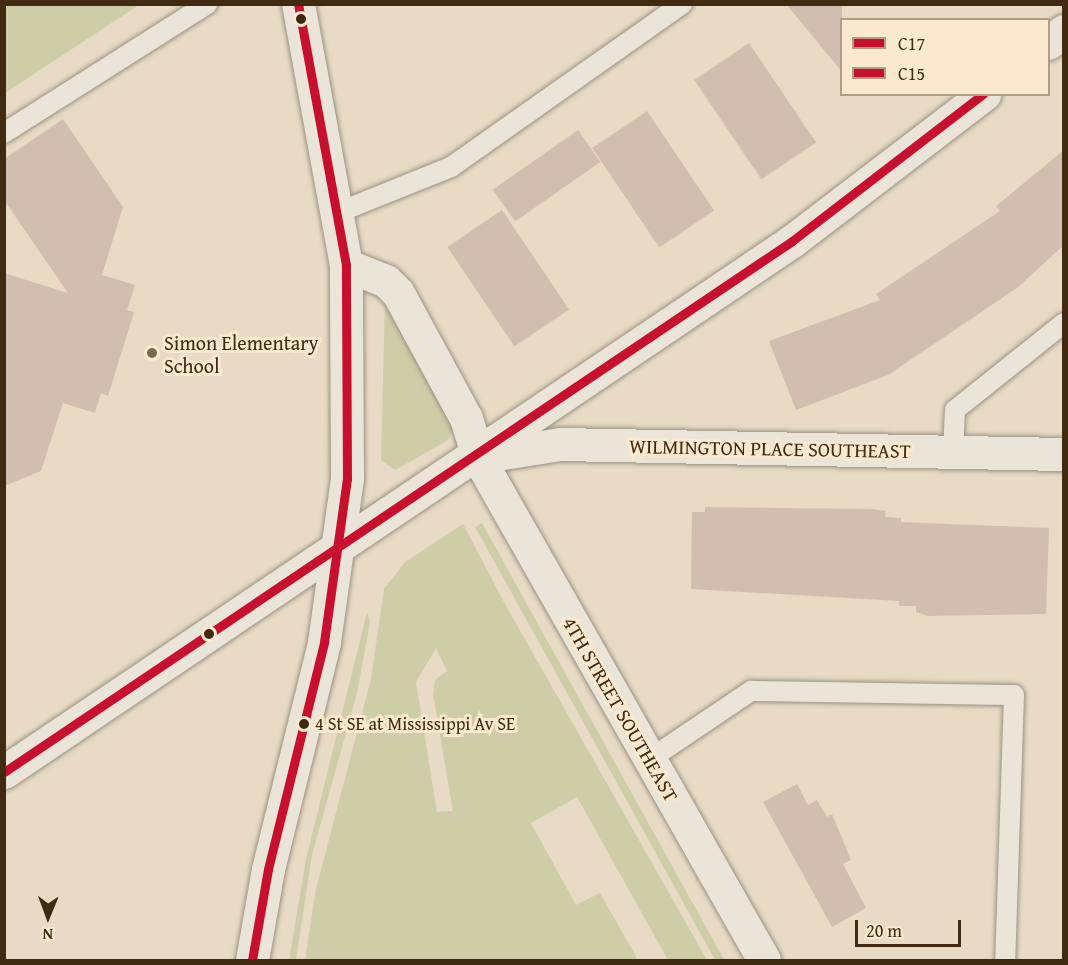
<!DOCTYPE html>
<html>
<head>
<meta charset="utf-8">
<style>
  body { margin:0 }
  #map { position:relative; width:1068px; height:965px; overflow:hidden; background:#e8dac4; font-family:"Gentium Book Plus",serif }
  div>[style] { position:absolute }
  .green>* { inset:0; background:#cfcda7; transform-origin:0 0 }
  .building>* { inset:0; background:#d2beb1; transform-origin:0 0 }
  .roads { filter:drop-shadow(0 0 2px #9c9182) drop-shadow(0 0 2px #9c9182) }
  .service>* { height:20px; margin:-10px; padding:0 10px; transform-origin:10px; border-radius:10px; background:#ebe4d9 }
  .minor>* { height:33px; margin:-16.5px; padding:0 16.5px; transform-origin:16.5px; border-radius:16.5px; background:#ebe4d9 }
  .tertiary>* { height:33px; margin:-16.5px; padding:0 16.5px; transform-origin:16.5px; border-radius:16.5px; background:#ebe4d9 }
  .secondary>* { height:33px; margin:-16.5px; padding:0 16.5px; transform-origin:16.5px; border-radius:16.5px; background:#ebe4d9 }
  .bus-1>* { height:9px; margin:-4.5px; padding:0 4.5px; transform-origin:4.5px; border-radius:4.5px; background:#c8102e }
  .bus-2>* { height:9px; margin:-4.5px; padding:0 4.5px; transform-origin:4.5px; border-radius:4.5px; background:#c8102e }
  .dots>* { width:16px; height:16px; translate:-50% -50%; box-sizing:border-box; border:3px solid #fae9cf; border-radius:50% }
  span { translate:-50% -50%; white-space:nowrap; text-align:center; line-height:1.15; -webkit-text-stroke:6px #fae9cf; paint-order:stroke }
  .bus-label { font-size:18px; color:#412a12 }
  .left { translate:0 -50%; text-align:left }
  .poi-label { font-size:20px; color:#412a12 }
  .street-label { font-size:20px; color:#412a12 }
  .frame { position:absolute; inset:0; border:6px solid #412a12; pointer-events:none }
  .legend { position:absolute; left:840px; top:18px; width:210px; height:78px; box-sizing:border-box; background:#fae9cf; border:2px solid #b09d83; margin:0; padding:8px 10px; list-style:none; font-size:18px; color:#412a12 }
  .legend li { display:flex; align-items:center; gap:12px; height:30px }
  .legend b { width:30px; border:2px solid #b09d83 }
  .north { position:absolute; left:18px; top:887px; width:60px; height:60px; -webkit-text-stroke:4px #fae9cf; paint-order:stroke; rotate:181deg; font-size:16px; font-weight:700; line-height:24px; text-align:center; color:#412a12 }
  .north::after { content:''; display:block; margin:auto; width:21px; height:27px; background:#412a12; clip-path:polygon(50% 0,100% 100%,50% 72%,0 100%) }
  .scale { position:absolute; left:855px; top:920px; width:106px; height:27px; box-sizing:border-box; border:3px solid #412a12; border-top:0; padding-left:8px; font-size:18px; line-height:21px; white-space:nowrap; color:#412a12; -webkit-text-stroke:4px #fae9cf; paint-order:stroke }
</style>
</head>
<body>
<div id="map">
  <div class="green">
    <i style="clip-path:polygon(5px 4px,139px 4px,139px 5px,5px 93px)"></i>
    <i style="clip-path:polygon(385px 302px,454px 428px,447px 441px,395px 470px,381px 460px)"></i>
    <i style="left:482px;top:523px;width:501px;height:8px;rotate:61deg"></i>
    <i style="clip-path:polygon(evenodd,463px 524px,505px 604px,707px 960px,668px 960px,577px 797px,531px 823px,576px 905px,600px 893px,638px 960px,305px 960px,316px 889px,371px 679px,384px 589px,405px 562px,463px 524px,436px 648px,447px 671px,435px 680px,433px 694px,453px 811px,437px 812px,416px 682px,436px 648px)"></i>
    <i style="clip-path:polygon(367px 612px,370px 622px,357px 693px,312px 855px,296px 960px,289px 960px,306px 859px)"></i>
  </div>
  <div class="building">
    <i style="clip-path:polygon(786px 4px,842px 4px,842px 72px)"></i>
    <i style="left:749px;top:43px;width:120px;height:66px;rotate:56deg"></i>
    <i style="left:647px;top:111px;width:120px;height:66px;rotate:56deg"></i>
    <i style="clip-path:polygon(63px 119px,123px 207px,102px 275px,135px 285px,127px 310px,134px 312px,108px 396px,101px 393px,95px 413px,63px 403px,41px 471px,4px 486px,4px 273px,68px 293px,4px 200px,4px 159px)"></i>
    <i style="left:578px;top:130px;width:39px;height:104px;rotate:55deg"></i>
    <i style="clip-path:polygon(1064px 150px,1064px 245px,1017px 288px,888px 375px,796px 410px,769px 341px,880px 300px,876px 294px,1000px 211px,996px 206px)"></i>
    <i style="left:502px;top:210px;width:120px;height:66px;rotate:56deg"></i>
    <i style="clip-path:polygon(705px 507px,872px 509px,886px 511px,885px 517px,901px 518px,901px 522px,1049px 528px,1046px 614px,928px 616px,916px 612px,916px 606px,899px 606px,899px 601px,691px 589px,692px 512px,705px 512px)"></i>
    <i style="clip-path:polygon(797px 784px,808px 805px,817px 800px,827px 817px,832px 814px,851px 860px,843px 864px,866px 908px,832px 927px,763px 802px)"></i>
  </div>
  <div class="roads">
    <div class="service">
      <i style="left:4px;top:133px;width:241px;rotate:-32.4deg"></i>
      <i style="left:339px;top:212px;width:121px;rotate:-21.9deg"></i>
      <i style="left:451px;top:167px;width:283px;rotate:-35.2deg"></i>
      <i style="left:953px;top:452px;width:42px;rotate:-87.3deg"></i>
      <i style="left:955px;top:410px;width:139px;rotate:-38.6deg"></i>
      <i style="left:650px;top:759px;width:122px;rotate:-34deg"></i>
      <i style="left:751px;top:691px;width:263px;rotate:0.9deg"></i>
      <i style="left:1014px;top:695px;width:265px;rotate:91.9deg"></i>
    </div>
    <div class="minor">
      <i style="left:764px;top:960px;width:579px;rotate:-119.62deg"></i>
      <i style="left:478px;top:457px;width:83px;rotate:-9deg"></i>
      <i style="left:560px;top:444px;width:504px;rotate:1.14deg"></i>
    </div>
    <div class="tertiary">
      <i style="left:252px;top:960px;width:92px;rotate:-80deg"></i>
      <i style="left:268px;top:869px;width:234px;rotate:-76.1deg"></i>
      <i style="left:324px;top:642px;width:165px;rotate:-82deg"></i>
      <i style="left:347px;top:479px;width:214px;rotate:-90.3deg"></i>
      <i style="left:346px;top:265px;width:265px;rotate:-100.4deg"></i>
    </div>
    <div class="secondary">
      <i style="left:1048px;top:43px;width:20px;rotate:-37deg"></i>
      <i style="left:346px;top:265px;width:43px;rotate:21.8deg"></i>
      <i style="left:386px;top:281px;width:17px;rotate:45deg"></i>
      <i style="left:398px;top:293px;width:142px;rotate:61.5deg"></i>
      <i style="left:466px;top:418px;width:41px;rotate:72.9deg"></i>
      <i style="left:4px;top:772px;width:950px;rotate:-33.97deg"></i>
      <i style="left:792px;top:241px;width:242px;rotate:-37.4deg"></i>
    </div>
  </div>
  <div class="bus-1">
    <i style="left:4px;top:772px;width:950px;rotate:-33.97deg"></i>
    <i style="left:792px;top:241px;width:241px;rotate:-37.6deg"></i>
  </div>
  <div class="bus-2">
    <i style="left:252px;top:960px;width:92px;rotate:-80deg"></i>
    <i style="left:268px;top:869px;width:234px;rotate:-76.1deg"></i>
    <i style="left:324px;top:642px;width:165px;rotate:-82deg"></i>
    <i style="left:347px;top:479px;width:214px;rotate:-90.3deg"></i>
    <i style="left:346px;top:265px;width:265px;rotate:-100.4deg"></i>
  </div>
  <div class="dots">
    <i style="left:301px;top:19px;background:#412a12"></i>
    <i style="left:152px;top:353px;background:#7b6850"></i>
    <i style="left:209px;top:634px;background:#412a12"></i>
    <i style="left:304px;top:724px;background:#412a12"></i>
  </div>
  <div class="bus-label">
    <span class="left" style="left:315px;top:724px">4 St SE at Mississippi Av SE</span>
  </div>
  <div class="poi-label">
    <span class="left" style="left:164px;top:354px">Simon Elementary<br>School</span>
  </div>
  <div class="street-label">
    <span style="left:770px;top:448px;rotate:1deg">WILMINGTON PLACE SOUTHEAST</span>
    <span style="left:621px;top:709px;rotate:60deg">4TH STREET SOUTHEAST</span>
  </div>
  <div class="frame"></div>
  <ul class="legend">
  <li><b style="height:8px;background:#c8102e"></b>C17</li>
  <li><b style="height:8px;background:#c8102e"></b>C15</li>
  </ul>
  <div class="north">N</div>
  <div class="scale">20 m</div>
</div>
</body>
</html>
